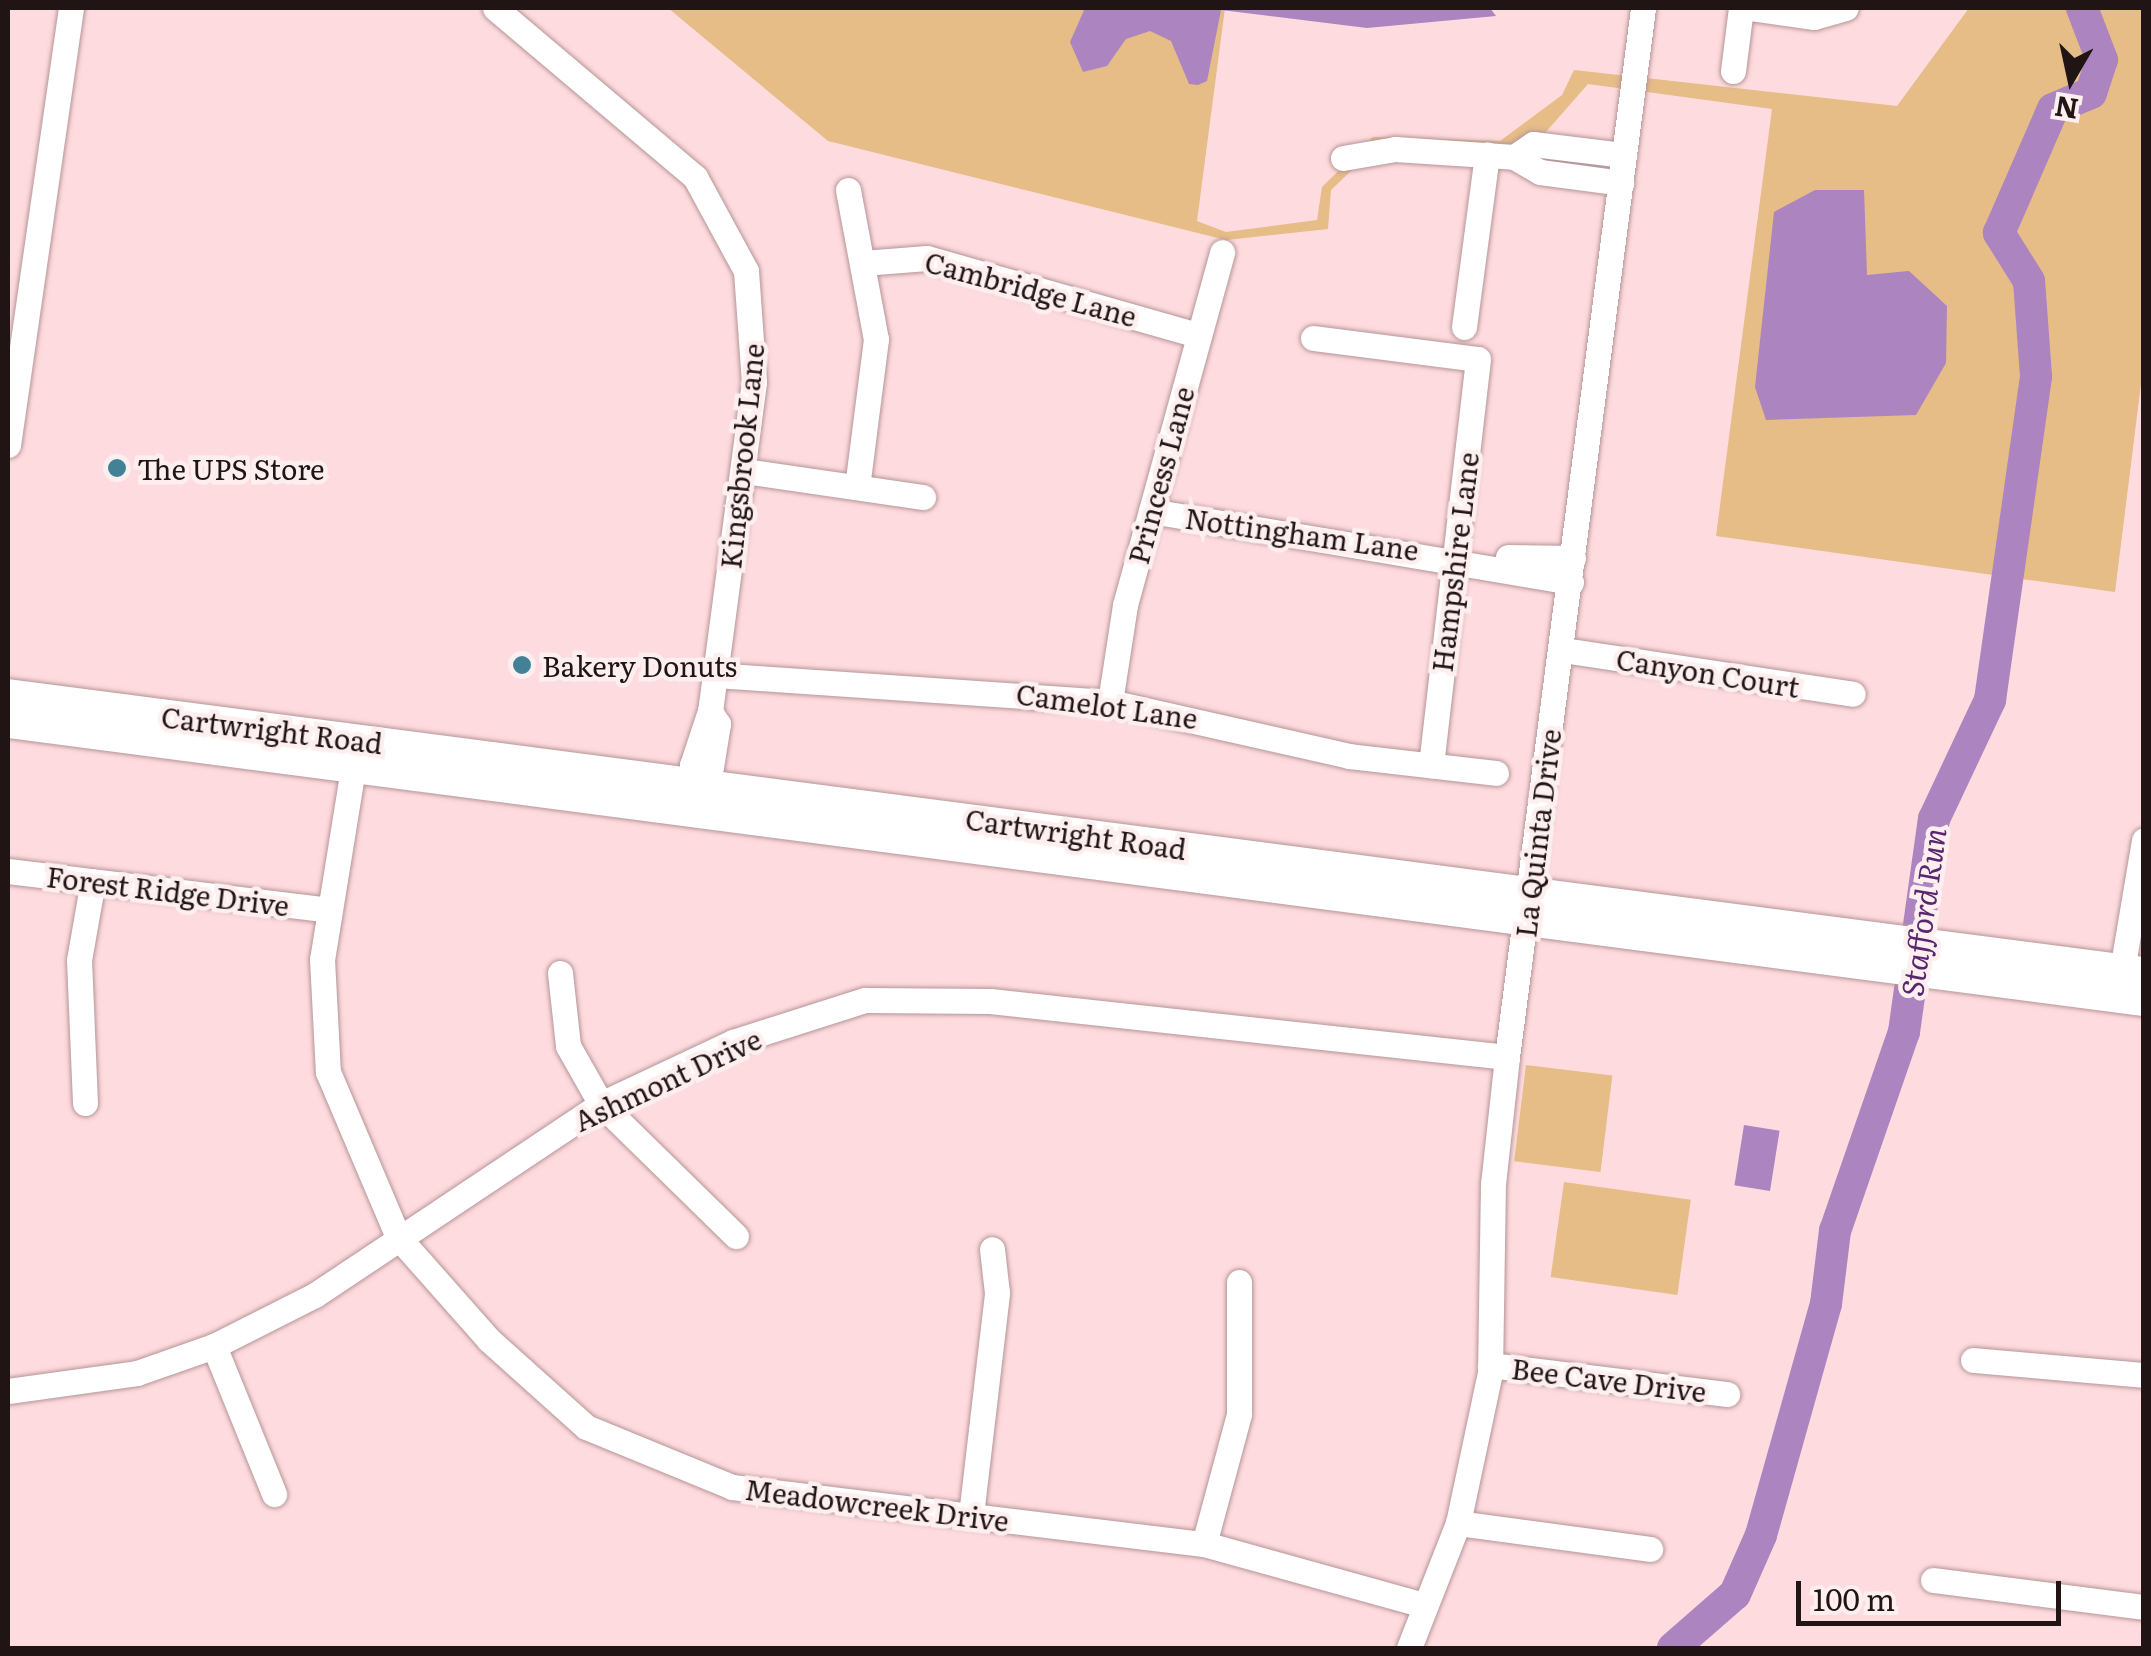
<!DOCTYPE html>
<html>
<head>
<meta charset="utf-8">
<style>
  body { margin:0 }
  #map { position:relative; width:2151px; height:1656px; overflow:hidden; background:#fedbde; font-family:Literata,serif }
  div>[style] { position:absolute }
  .green>* { inset:0; background:#e6bc87; transform-origin:0 0 }
  .water>* { inset:0; background:#ab84c0; transform-origin:0 0 }
  .river>* { height:32px; margin:-16px; padding:0 16px; transform-origin:16px; border-radius:16px; background:#ab84c0 }
  .roads { filter:drop-shadow(0 0 2px #b59597) drop-shadow(0 0 2px #b59597) }
  .minor>* { height:25px; margin:-12.5px; padding:0 12.5px; transform-origin:12.5px; border-radius:12.5px; background:#fff }
  .major>* { height:30px; margin:-15px; padding:0 15px; transform-origin:15px; border-radius:15px; background:#fff }
  .dots>* { width:28px; height:28px; translate:-50% -50%; box-sizing:border-box; border:5px solid #fdefef; border-radius:50% }
  span { translate:-50% -50%; white-space:nowrap; text-align:center; line-height:1.15; -webkit-text-stroke:9px #fdefef; paint-order:stroke }
  .street-label { font-size:28px; color:#201415 }
  .poi-label { font-size:28px; color:#201415 }
  .left { translate:0 -50%; text-align:left }
  .water-label { font-size:30px; color:#58276f; font-style:italic }
  .frame { position:absolute; inset:0; border:10px solid #201415; pointer-events:none }
  .north { position:absolute; left:2021px; top:30px; width:100px; height:100px; -webkit-text-stroke:8px #fdefef; paint-order:stroke; rotate:189deg; font-size:28px; font-weight:700; line-height:40px; text-align:center; color:#201415 }
  .north::after { content:''; display:block; margin:auto; width:35px; height:45px; background:#201415; clip-path:polygon(50% 0,100% 100%,50% 72%,0 100%) }
  .scale { position:absolute; left:1796px; top:1581px; width:265px; height:45px; box-sizing:border-box; border:5px solid #201415; border-top:0; padding-left:12px; font-size:30px; line-height:35px; white-space:nowrap; color:#201415; -webkit-text-stroke:8px #fdefef; paint-order:stroke }
</style>
</head>
<body>
<div id="map">
  <div class="green">
    <i style="clip-path:polygon(668px 8px,1225px 8px,1197px 221px,1226px 232px,1317px 220px,1322px 187px,1373px 137px,1500px 141px,1562px 95px,1574px 70px,1897px 106px,1969px 8px,2143px 8px,2144px 360px,2115px 592px,1716px 536px,1772px 109px,1588px 84px,1545px 133px,1509px 149px,1376px 147px,1331px 190px,1328px 229px,1226px 240px,828px 141px)"></i>
    <i style="left:1526px;top:1065px;width:87px;height:97px;rotate:7deg"></i>
    <i style="left:1564px;top:1182px;width:128px;height:96px;rotate:8deg"></i>
  </div>
  <div class="water">
    <i style="clip-path:polygon(1085px 8px,1490px 8px,1496px 16px,1367px 28px,1221px 10px,1207px 81px,1198px 85px,1189px 84px,1171px 41px,1150px 31px,1126px 39px,1107px 66px,1083px 72px,1070px 42px)"></i>
    <i style="clip-path:polygon(1815px 190px,1864px 190px,1867px 275px,1909px 271px,1947px 306px,1946px 363px,1916px 415px,1766px 420px,1755px 387px,1774px 212px)"></i>
    <i style="left:1744px;top:1125px;width:36px;height:61px;rotate:9deg"></i>
  </div>
  <div class="river">
    <i style="left:1673px;top:1648px;width:82px;rotate:-41.1deg"></i>
    <i style="left:1735px;top:1594px;width:64px;rotate:-66.2deg"></i>
    <i style="left:1761px;top:1535px;width:240px;rotate:-74.3deg"></i>
    <i style="left:1826px;top:1304px;width:74px;rotate:-83deg"></i>
    <i style="left:1835px;top:1231px;width:211px;rotate:-70.9deg"></i>
    <i style="left:1904px;top:1032px;width:215px;rotate:-82deg"></i>
    <i style="left:1934px;top:819px;width:132px;rotate:-64.8deg"></i>
    <i style="left:1990px;top:700px;width:327px;rotate:-81.9deg"></i>
    <i style="left:2036px;top:376px;width:95px;rotate:-94.2deg"></i>
    <i style="left:2029px;top:281px;width:57px;rotate:-122deg"></i>
    <i style="left:1999px;top:233px;width:135px;rotate:-66.5deg"></i>
    <i style="left:2053px;top:109px;width:41px;rotate:-22.8deg"></i>
    <i style="left:2091px;top:93px;width:35px;rotate:-72deg"></i>
    <i style="left:2102px;top:60px;width:56px;rotate:-111deg"></i>
  </div>
  <div class="roads">
    <div class="minor">
      <i style="left:495px;top:8px;width:262px;rotate:40.2deg"></i>
      <i style="left:695px;top:177px;width:107px;rotate:61.5deg"></i>
      <i style="left:746px;top:271px;width:111px;rotate:85.9deg"></i>
      <i style="left:754px;top:382px;width:332px;rotate:97.6deg"></i>
      <i style="left:710px;top:711px;width:57px;rotate:108.4deg"></i>
      <i style="left:692px;top:765px;width:32px;rotate:83deg"></i>
      <i style="left:1751px;top:8px;width:64px;rotate:8.1deg"></i>
      <i style="left:1814px;top:17px;width:33px;rotate:-16deg"></i>
      <i style="left:1733px;top:71px;width:64px;rotate:-82.8deg"></i>
      <i style="left:1514px;top:157px;width:23px;rotate:-34deg"></i>
      <i style="left:1533px;top:144px;width:92px;rotate:6.9deg"></i>
      <i style="left:1343px;top:158px;width:53px;rotate:-9.8deg"></i>
      <i style="left:1395px;top:149px;width:119px;rotate:3.8deg"></i>
      <i style="left:1514px;top:157px;width:30px;rotate:30deg"></i>
      <i style="left:1540px;top:172px;width:82px;rotate:7.7deg"></i>
      <i style="left:848px;top:190px;width:152px;rotate:79.4deg"></i>
      <i style="left:876px;top:339px;width:149px;rotate:97.3deg"></i>
      <i style="left:863px;top:263px;width:64px;rotate:-4.5deg"></i>
      <i style="left:927px;top:258px;width:282px;rotate:15.9deg"></i>
      <i style="left:1464px;top:327px;width:174px;rotate:-82.4deg"></i>
      <i style="left:1313px;top:338px;width:166px;rotate:7.3deg"></i>
      <i style="left:1478px;top:359px;width:409px;rotate:96.6deg"></i>
      <i style="left:8px;top:445px;width:442px;rotate:-81.8deg"></i>
      <i style="left:744px;top:471px;width:181px;rotate:8.3deg"></i>
      <i style="left:1151px;top:511px;width:426px;rotate:9.6deg"></i>
      <i style="left:1508px;top:557px;width:65px;rotate:0.9deg"></i>
      <i style="left:1563px;top:650px;width:293px;rotate:8.6deg"></i>
      <i style="left:714px;top:675px;width:397px;rotate:3.9deg"></i>
      <i style="left:1110px;top:702px;width:245px;rotate:12.7deg"></i>
      <i style="left:1349px;top:756px;width:148px;rotate:6.6deg"></i>
      <i style="left:1110px;top:702px;width:98px;rotate:-81.2deg"></i>
      <i style="left:1125px;top:605px;width:366px;rotate:-74.6deg"></i>
      <i style="left:356px;top:750px;width:212px;rotate:99.2deg"></i>
      <i style="left:322px;top:959px;width:113px;rotate:87deg"></i>
      <i style="left:328px;top:1072px;width:179px;rotate:67deg"></i>
      <i style="left:398px;top:1237px;width:137px;rotate:48.5deg"></i>
      <i style="left:489px;top:1340px;width:130px;rotate:41.9deg"></i>
      <i style="left:586px;top:1427px;width:158px;rotate:22.3deg"></i>
      <i style="left:732px;top:1487px;width:475px;rotate:6.9deg"></i>
      <i style="left:1204px;top:1544px;width:224px;rotate:15.5deg"></i>
      <i style="left:698px;top:780px;width:18px;rotate:-45deg"></i>
      <i style="left:711px;top:767px;width:44px;rotate:-80.8deg"></i>
      <i style="left:718px;top:724px;width:15px;rotate:-122deg"></i>
      <i style="left:8px;top:871px;width:322px;rotate:6.9deg"></i>
      <i style="left:560px;top:973px;width:73px;rotate:83.7deg"></i>
      <i style="left:568px;top:1046px;width:67px;rotate:60.4deg"></i>
      <i style="left:601px;top:1104px;width:189px;rotate:44.4deg"></i>
      <i style="left:2119px;top:988px;width:150px;rotate:-80.4deg"></i>
      <i style="left:85px;top:1103px;width:143px;rotate:-92.4deg"></i>
      <i style="left:79px;top:960px;width:80px;rotate:-80deg"></i>
      <i style="left:214px;top:1346px;width:160px;rotate:67.9deg"></i>
      <i style="left:1973px;top:1360px;width:172px;rotate:5deg"></i>
      <i style="left:1490px;top:1365px;width:239px;rotate:7deg"></i>
      <i style="left:8px;top:1391px;width:130px;rotate:-7.9deg"></i>
      <i style="left:137px;top:1373px;width:82px;rotate:-19.3deg"></i>
      <i style="left:214px;top:1346px;width:113px;rotate:-26.8deg"></i>
      <i style="left:315px;top:1295px;width:344px;rotate:-33.7deg"></i>
      <i style="left:601px;top:1104px;width:146px;rotate:-25.2deg"></i>
      <i style="left:733px;top:1042px;width:139px;rotate:-17.7deg"></i>
      <i style="left:865px;top:1000px;width:125px;rotate:0.5deg"></i>
      <i style="left:990px;top:1001px;width:520px;rotate:6.18deg"></i>
      <i style="left:971px;top:1515px;width:224px;rotate:-83.3deg"></i>
      <i style="left:997px;top:1293px;width:44px;rotate:-96.5deg"></i>
      <i style="left:1458px;top:1523px;width:194px;rotate:7.7deg"></i>
      <i style="left:1204px;top:1544px;width:135px;rotate:-74.9deg"></i>
      <i style="left:1239px;top:1414px;width:132px;rotate:-90deg"></i>
      <i style="left:1933px;top:1580px;width:213px;rotate:7.3deg"></i>
      <i style="left:1409px;top:1648px;width:134px;rotate:-68.6deg"></i>
      <i style="left:1458px;top:1523px;width:153px;rotate:-78deg"></i>
      <i style="left:1490px;top:1373px;width:189px;rotate:-89.1deg"></i>
      <i style="left:1493px;top:1184px;width:128px;rotate:-83.7deg"></i>
      <i style="left:1507px;top:1057px;width:1058px;rotate:-82.61deg"></i>
    </div>
    <div class="major">
      <i style="left:8px;top:694px;width:2154px;rotate:7.42deg"></i>
      <i style="left:8px;top:723px;width:2154px;rotate:7.42deg"></i>
    </div>
  </div>
  <div class="dots">
    <i style="left:117px;top:468px;background:#438197"></i>
    <i style="left:522px;top:665px;background:#438197"></i>
  </div>
  <div class="street-label">
    <span style="left:1031px;top:288px;rotate:15deg">Cambridge Lane</span>
    <span style="left:741px;top:456px;rotate:-84deg">Kingsbrook Lane</span>
    <span style="left:1160px;top:475px;rotate:-75deg">Princess Lane</span>
    <span style="left:1302px;top:533px;rotate:8deg">Nottingham Lane</span>
    <span style="left:1454px;top:562px;rotate:-83deg">Hampshire Lane</span>
    <span style="left:1708px;top:672px;rotate:9deg">Canyon Court</span>
    <span style="left:1107px;top:705px;rotate:8deg">Camelot Lane</span>
    <span style="left:272px;top:729px;rotate:7deg">Cartwright Road</span>
    <span style="left:1076px;top:833px;rotate:8deg">Cartwright Road</span>
    <span style="left:1537px;top:833px;rotate:-83deg">La Quinta Drive</span>
    <span style="left:168px;top:890px;rotate:7deg">Forest Ridge Drive</span>
    <span style="left:667px;top:1079px;rotate:-25deg">Ashmont Drive</span>
    <span style="left:1609px;top:1379px;rotate:7deg">Bee Cave Drive</span>
    <span style="left:877px;top:1504px;rotate:7deg">Meadowcreek Drive</span>
  </div>
  <div class="poi-label">
    <span class="left" style="left:137px;top:468px">The UPS Store</span>
    <span class="left" style="left:542px;top:665px">Bakery Donuts</span>
  </div>
  <div class="water-label">
    <span style="left:1922px;top:912px;rotate:-82deg">Stafford Run</span>
  </div>
  <div class="frame"></div>
  <div class="north">N</div>
  <div class="scale">100 m</div>
</div>
</body>
</html>
